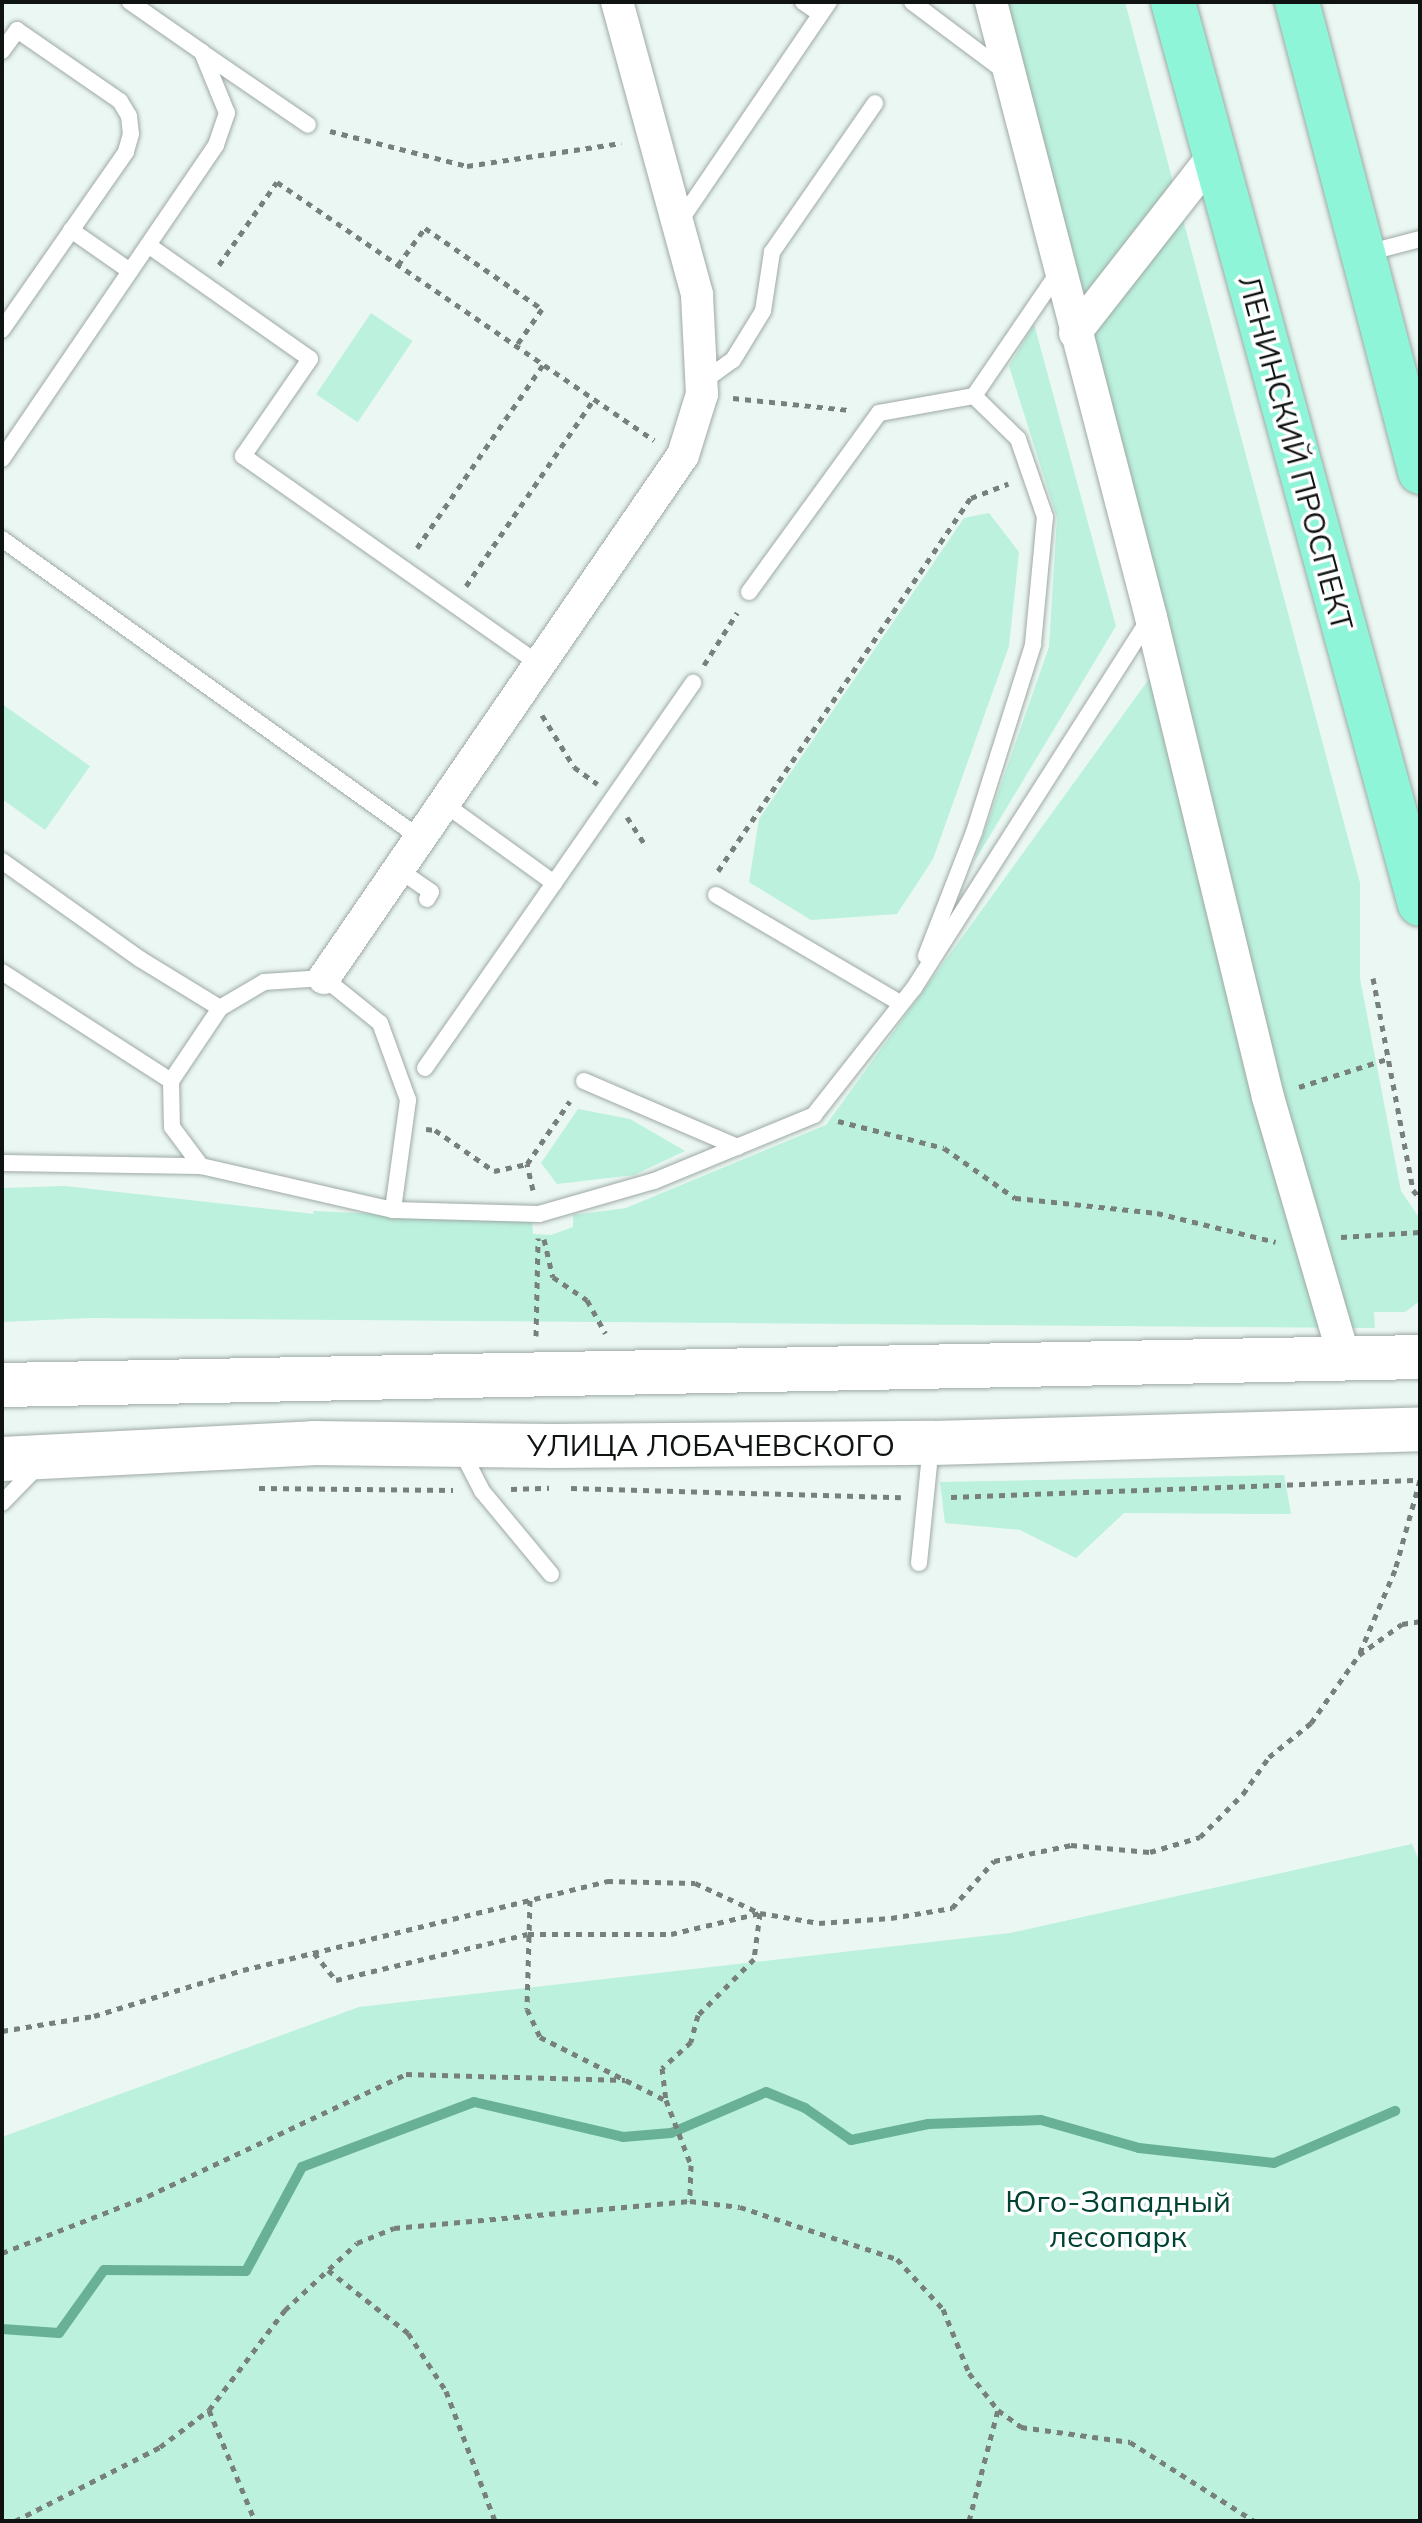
<!DOCTYPE html>
<html>
<head>
<meta charset="utf-8">
<style>
  body { margin:0 }
  #map { position:relative; width:1422px; height:2523px; overflow:hidden; background:#ebf7f2; font-family:Mulish,sans-serif }
  div>[style] { position:absolute }
  .green>* { inset:0; background:#bbf1dd; transform-origin:0 0 }
  .stream>* { height:10px; margin:-5px; padding:0 5px; transform-origin:5px; border-radius:5px; background:#68b197 }
  .path>* { height:5px; margin-top:-2.5px; transform-origin:0; background:repeating-linear-gradient(90deg,#78807d 0 6px,transparent 0 12px) }
  .roads { filter:drop-shadow(0 0 2px #9ea9a5) drop-shadow(0 0 2px #9ea9a5) }
  .lane>* { height:16px; margin:-8px; padding:0 8px; transform-origin:8px; border-radius:8px; background:#fff }
  .street>* { height:32px; margin:-16px; padding:0 16px; transform-origin:16px; border-radius:16px; background:#fff }
  .secondary>* { height:44px; margin:-22px; padding:0 22px; transform-origin:22px; border-radius:22px; background:#fff }
  .primary>* { height:44px; margin:-22px; padding:0 22px; transform-origin:22px; border-radius:22px; background:#8ff5d9 }
  span { translate:-50% -50%; white-space:nowrap; text-align:center; line-height:1.15; -webkit-text-stroke:7px #fff; paint-order:stroke }
  .street-label { font-size:30px; color:#0f1312 }
  .park-label { font-size:30px; color:#004332 }
  .frame { position:absolute; inset:0; border:4px solid #0f1312; pointer-events:none }
</style>
</head>
<body>
<div id="map">
  <div class="green">
    <i style="clip-path:polygon(1004px 2px,1125px 2px,1360px 883px,1360px 979px,1401px 1191px,1420px 1219px,1420px 1301px,1405px 1312px,1374px 1312px,1375px 1328px,89px 1318px,2px 1322px,2px 1188px,65px 1186px,314px 1214px,313px 1211px,532px 1221px,533px 1234px,551px 1235px,573px 1227px,573px 1215px,626px 1208px,826px 1125px,1149px 679px,1173px 662px)"></i>
    <i style="left:371px;top:313px;width:50px;height:98px;rotate:34deg"></i>
    <i style="clip-path:polygon(1034px 324px,1116px 626px,974px 862px,1049px 647px,1057px 518px,1009px 366px)"></i>
    <i style="clip-path:polygon(989px 513px,1019px 552px,1009px 646px,933px 859px,897px 914px,811px 920px,749px 882px,759px 819px,964px 518px)"></i>
    <i style="clip-path:polygon(2px 704px,90px 766px,45px 830px,2px 799px)"></i>
    <i style="clip-path:polygon(578px 1109px,630px 1119px,685px 1151px,634px 1175px,557px 1184px,541px 1163px)"></i>
    <i style="clip-path:polygon(1284px 1475px,1291px 1514px,1124px 1513px,1076px 1558px,1020px 1530px,945px 1523px,940px 1482px)"></i>
    <i style="clip-path:polygon(1412px 1844px,1420px 1863px,1420px 2521px,2px 2521px,2px 2137px,359px 2007px,1010px 1933px)"></i>
  </div>
  <div class="stream">
    <i style="left:2px;top:2329px;width:57px;rotate:4deg"></i>
    <i style="left:59px;top:2333px;width:77px;rotate:-54.5deg"></i>
    <i style="left:104px;top:2270px;width:142px;rotate:0.4deg"></i>
    <i style="left:246px;top:2271px;width:118px;rotate:-61.7deg"></i>
    <i style="left:302px;top:2167px;width:184px;rotate:-20.7deg"></i>
    <i style="left:474px;top:2102px;width:153px;rotate:13.2deg"></i>
    <i style="left:623px;top:2137px;width:48px;rotate:-4.8deg"></i>
    <i style="left:671px;top:2133px;width:103px;rotate:-23.3deg"></i>
    <i style="left:766px;top:2092px;width:42px;rotate:22.3deg"></i>
    <i style="left:805px;top:2108px;width:56px;rotate:34.8deg"></i>
    <i style="left:851px;top:2140px;width:79px;rotate:-11.7deg"></i>
    <i style="left:928px;top:2124px;width:113px;rotate:-2deg"></i>
    <i style="left:1041px;top:2120px;width:102px;rotate:15.9deg"></i>
    <i style="left:1139px;top:2148px;width:136px;rotate:6.3deg"></i>
    <i style="left:1274px;top:2163px;width:132px;rotate:-23.3deg"></i>
  </div>
  <div class="path">
    <i style="left:330px;top:131px;width:141px;rotate:14.3deg"></i>
    <i style="left:467px;top:166px;width:156px;rotate:-8.5deg"></i>
    <i style="left:219px;top:265px;width:101px;rotate:-55.1deg"></i>
    <i style="left:277px;top:182px;width:457px;rotate:34.4deg"></i>
    <i style="left:398px;top:265px;width:46px;rotate:-53.9deg"></i>
    <i style="left:425px;top:228px;width:142px;rotate:34.7deg"></i>
    <i style="left:542px;top:309px;width:45px;rotate:125.1deg"></i>
    <i style="left:733px;top:398px;width:118px;rotate:5.9deg"></i>
    <i style="left:417px;top:548px;width:222px;rotate:-55.5deg"></i>
    <i style="left:466px;top:586px;width:227px;rotate:-55.6deg"></i>
    <i style="left:704px;top:665px;width:62px;rotate:-57.6deg"></i>
    <i style="left:542px;top:715px;width:61px;rotate:58.4deg"></i>
    <i style="left:574px;top:767px;width:29px;rotate:36deg"></i>
    <i style="left:627px;top:817px;width:33px;rotate:57deg"></i>
    <i style="left:718px;top:871px;width:451px;rotate:-55.9deg"></i>
    <i style="left:971px;top:498px;width:40px;rotate:-21deg"></i>
    <i style="left:1373px;top:978px;width:216px;rotate:79.3deg"></i>
    <i style="left:1413px;top:1190px;width:11px;rotate:49deg"></i>
    <i style="left:1299px;top:1087px;width:96px;rotate:-17.7deg"></i>
    <i style="left:838px;top:1121px;width:109px;rotate:14.3deg"></i>
    <i style="left:944px;top:1148px;width:87px;rotate:35.2deg"></i>
    <i style="left:1015px;top:1198px;width:143px;rotate:6deg"></i>
    <i style="left:1157px;top:1213px;width:122px;rotate:13.7deg"></i>
    <i style="left:426px;top:1129px;width:9px;rotate:6deg"></i>
    <i style="left:435px;top:1130px;width:72px;rotate:34.8deg"></i>
    <i style="left:494px;top:1171px;width:34px;rotate:-12deg"></i>
    <i style="left:533px;top:1190px;width:27px;rotate:-103deg"></i>
    <i style="left:527px;top:1164px;width:76px;rotate:-55.7deg"></i>
    <i style="left:1341px;top:1237px;width:79px;rotate:-3.6deg"></i>
    <i style="left:544px;top:1239px;width:39px;rotate:77deg"></i>
    <i style="left:553px;top:1277px;width:41px;rotate:34.1deg"></i>
    <i style="left:587px;top:1300px;width:38px;rotate:61deg"></i>
    <i style="left:536px;top:1336px;width:98px;rotate:-88.8deg"></i>
    <i style="left:259px;top:1488px;width:194px;rotate:0.6deg"></i>
    <i style="left:571px;top:1488px;width:330px;rotate:1.6deg"></i>
    <i style="left:511px;top:1489px;width:38px;rotate:-2deg"></i>
    <i style="left:951px;top:1497px;width:469px;rotate:-2.1deg"></i>
    <i style="left:1420px;top:1480px;width:93px;rotate:105.5deg"></i>
    <i style="left:1395px;top:1570px;width:92px;rotate:113deg"></i>
    <i style="left:530px;top:1900px;width:109px;rotate:91.6deg"></i>
    <i style="left:527px;top:2009px;width:31px;rotate:65deg"></i>
    <i style="left:540px;top:2037px;width:140px;rotate:26.7deg"></i>
    <i style="left:314px;top:1953px;width:35px;rotate:51deg"></i>
    <i style="left:336px;top:1980px;width:197px;rotate:-13.5deg"></i>
    <i style="left:528px;top:1934px;width:143px"></i>
    <i style="left:671px;top:1934px;width:91px;rotate:-13.3deg"></i>
    <i style="left:760px;top:1913px;width:46px;rotate:97.4deg"></i>
    <i style="left:754px;top:1959px;width:79px;rotate:135deg"></i>
    <i style="left:698px;top:2015px;width:28px;rotate:105deg"></i>
    <i style="left:691px;top:2042px;width:39px;rotate:138deg"></i>
    <i style="left:662px;top:2068px;width:32px;rotate:83deg"></i>
    <i style="left:666px;top:2100px;width:70px;rotate:69deg"></i>
    <i style="left:691px;top:2165px;width:36px;rotate:92deg"></i>
    <i style="left:2px;top:2031px;width:93px;rotate:-9.3deg"></i>
    <i style="left:94px;top:2016px;width:156px;rotate:-17.2deg"></i>
    <i style="left:243px;top:1970px;width:375px;rotate:-13.7deg"></i>
    <i style="left:607px;top:1881px;width:88px;rotate:1.3deg"></i>
    <i style="left:695px;top:1883px;width:72px;rotate:24.8deg"></i>
    <i style="left:760px;top:1913px;width:60px;rotate:9.6deg"></i>
    <i style="left:819px;top:1923px;width:72px;rotate:-4deg"></i>
    <i style="left:891px;top:1918px;width:62px;rotate:-9.3deg"></i>
    <i style="left:952px;top:1908px;width:63px;rotate:-48.2deg"></i>
    <i style="left:994px;top:1861px;width:79px;rotate:-11.7deg"></i>
    <i style="left:1071px;top:1845px;width:79px;rotate:5.1deg"></i>
    <i style="left:1150px;top:1852px;width:52px;rotate:-16.7deg"></i>
    <i style="left:1200px;top:1837px;width:61px;rotate:-45deg"></i>
    <i style="left:1243px;top:1794px;width:45px;rotate:-54.9deg"></i>
    <i style="left:1269px;top:1757px;width:54px;rotate:-39deg"></i>
    <i style="left:1311px;top:1723px;width:83px;rotate:-54.8deg"></i>
    <i style="left:1359px;top:1655px;width:53px;rotate:-35.8deg"></i>
    <i style="left:1402px;top:1624px;width:18px;rotate:-9deg"></i>
    <i style="left:2px;top:2253px;width:157px;rotate:-21.3deg"></i>
    <i style="left:148px;top:2196px;width:285px;rotate:-25.3deg"></i>
    <i style="left:406px;top:2074px;width:219px;rotate:1.6deg"></i>
    <i style="left:328px;top:2270px;width:102px;rotate:38.2deg"></i>
    <i style="left:408px;top:2333px;width:69px;rotate:56.8deg"></i>
    <i style="left:446px;top:2391px;width:139px;rotate:69.3deg"></i>
    <i style="left:209px;top:2410px;width:120px;rotate:67.5deg"></i>
    <i style="left:15px;top:2521px;width:163px;rotate:-27deg"></i>
    <i style="left:160px;top:2447px;width:61px;rotate:-37.1deg"></i>
    <i style="left:209px;top:2410px;width:126px;rotate:-52.8deg"></i>
    <i style="left:285px;top:2310px;width:98px;rotate:-42.9deg"></i>
    <i style="left:357px;top:2243px;width:40px;rotate:-22deg"></i>
    <i style="left:394px;top:2228px;width:297px;rotate:-5.2deg"></i>
    <i style="left:690px;top:2201px;width:50px;rotate:6.8deg"></i>
    <i style="left:740px;top:2207px;width:165px;rotate:18.3deg"></i>
    <i style="left:897px;top:2259px;width:68px;rotate:47.4deg"></i>
    <i style="left:943px;top:2309px;width:69px;rotate:67.9deg"></i>
    <i style="left:969px;top:2373px;width:47px;rotate:51.9deg"></i>
    <i style="left:998px;top:2410px;width:29px;rotate:36deg"></i>
    <i style="left:1021px;top:2427px;width:110px;rotate:7.8deg"></i>
    <i style="left:1130px;top:2442px;width:147px;rotate:32.5deg"></i>
    <i style="left:969px;top:2521px;width:115px;rotate:-75.4deg"></i>
  </div>
  <div class="roads">
    <div class="lane">
      <i style="left:803px;top:2px;width:21px;rotate:35deg"></i>
      <i style="left:912px;top:2px;width:119px;rotate:36.8deg"></i>
      <i style="left:2px;top:51px;width:26px;rotate:-54deg"></i>
      <i style="left:17px;top:30px;width:125px;rotate:34.6deg"></i>
      <i style="left:120px;top:101px;width:17px;rotate:59deg"></i>
      <i style="left:129px;top:116px;width:18px;rotate:84deg"></i>
      <i style="left:131px;top:134px;width:19px;rotate:106deg"></i>
      <i style="left:126px;top:152px;width:217px;rotate:124.9deg"></i>
      <i style="left:203px;top:53px;width:127px;rotate:34.4deg"></i>
      <i style="left:680px;top:221px;width:265px;rotate:-55.8deg"></i>
      <i style="left:71px;top:230px;width:72px;rotate:34.8deg"></i>
      <i style="left:148px;top:245px;width:198px;rotate:35.1deg"></i>
      <i style="left:310px;top:359px;width:118px;rotate:124.6deg"></i>
      <i style="left:243px;top:456px;width:362px;rotate:35.1deg"></i>
      <i style="left:1363px;top:254px;width:59px;rotate:-14.7deg"></i>
      <i style="left:701px;top:383px;width:39px;rotate:-36deg"></i>
      <i style="left:733px;top:360px;width:57px;rotate:-58.5deg"></i>
      <i style="left:763px;top:311px;width:60px;rotate:-81.3deg"></i>
      <i style="left:772px;top:252px;width:181px;rotate:-55.3deg"></i>
      <i style="left:974px;top:396px;width:153px;rotate:-55.7deg"></i>
      <i style="left:2px;top:459px;width:380px;rotate:-55.7deg"></i>
      <i style="left:216px;top:145px;width:34px;rotate:-71deg"></i>
      <i style="left:227px;top:113px;width:66px;rotate:-112.3deg"></i>
      <i style="left:202px;top:52px;width:88px;rotate:-145.2deg"></i>
      <i style="left:2px;top:539px;width:514px;rotate:35.58deg"></i>
      <i style="left:749px;top:592px;width:221px;rotate:-54deg"></i>
      <i style="left:879px;top:413px;width:97px;rotate:-10.1deg"></i>
      <i style="left:974px;top:396px;width:62px;rotate:44.3deg"></i>
      <i style="left:1018px;top:439px;width:83px;rotate:70.9deg"></i>
      <i style="left:1045px;top:517px;width:129px;rotate:95.4deg"></i>
      <i style="left:1033px;top:645px;width:196px;rotate:107.5deg"></i>
      <i style="left:974px;top:832px;width:133px;rotate:111.2deg"></i>
      <i style="left:2px;top:861px;width:169px;rotate:35.4deg"></i>
      <i style="left:140px;top:959px;width:94px;rotate:31.5deg"></i>
      <i style="left:398px;top:869px;width:40px;rotate:34.9deg"></i>
      <i style="left:431px;top:892px;width:8px;rotate:120deg"></i>
      <i style="left:554px;top:883px;width:244px;rotate:-55.2deg"></i>
      <i style="left:716px;top:895px;width:213px;rotate:30.4deg"></i>
      <i style="left:2px;top:972px;width:201px;rotate:32.8deg"></i>
      <i style="left:171px;top:1081px;width:46px;rotate:88.8deg"></i>
      <i style="left:172px;top:1127px;width:49px;rotate:53.4deg"></i>
      <i style="left:425px;top:1068px;width:226px;rotate:-55.1deg"></i>
      <i style="left:554px;top:883px;width:137px;rotate:-144.2deg"></i>
      <i style="left:171px;top:1081px;width:88px;rotate:-56.1deg"></i>
      <i style="left:220px;top:1008px;width:51px;rotate:-30.6deg"></i>
      <i style="left:264px;top:982px;width:60px;rotate:-3.8deg"></i>
      <i style="left:324px;top:978px;width:72px;rotate:38.8deg"></i>
      <i style="left:380px;top:1023px;width:82px;rotate:70deg"></i>
      <i style="left:408px;top:1100px;width:111px;rotate:97.8deg"></i>
      <i style="left:584px;top:1081px;width:167px;rotate:23.3deg"></i>
      <i style="left:2px;top:1163px;width:199px;rotate:0.9deg"></i>
      <i style="left:201px;top:1166px;width:197px;rotate:12.9deg"></i>
      <i style="left:393px;top:1210px;width:146px;rotate:1.6deg"></i>
      <i style="left:539px;top:1214px;width:120px;rotate:-16deg"></i>
      <i style="left:654px;top:1181px;width:173px;rotate:-22.4deg"></i>
      <i style="left:814px;top:1115px;width:162px;rotate:-51.8deg"></i>
      <i style="left:914px;top:988px;width:439px;rotate:-57.5deg"></i>
      <i style="left:461px;top:1450px;width:46px;rotate:62.9deg"></i>
      <i style="left:482px;top:1491px;width:108px;rotate:50.3deg"></i>
      <i style="left:2px;top:1503px;width:50px;rotate:-45.8deg"></i>
      <i style="left:919px;top:1563px;width:119px;rotate:-84.2deg"></i>
    </div>
    <div class="street">
      <i style="left:991px;top:2px;width:635px;rotate:75.42deg"></i>
      <i style="left:1151px;top:617px;width:494px;rotate:76.3deg"></i>
      <i style="left:1268px;top:1097px;width:271px;rotate:73.7deg"></i>
      <i style="left:1075px;top:333px;width:226px;rotate:-52deg"></i>
      <i style="left:324px;top:978px;width:634px;rotate:-55.53deg"></i>
      <i style="left:683px;top:455px;width:64px;rotate:-72.7deg"></i>
      <i style="left:702px;top:394px;width:100px;rotate:-92.9deg"></i>
      <i style="left:697px;top:294px;width:303px;rotate:-105.3deg"></i>
    </div>
    <div class="secondary">
      <i style="left:2px;top:1385px;width:1418px;rotate:-1.13deg"></i>
      <i style="left:2px;top:1459px;width:311px;rotate:-2.9deg"></i>
      <i style="left:313px;top:1443px;width:240px;rotate:0.7deg"></i>
      <i style="left:553px;top:1446px;width:379px;rotate:-0.5deg"></i>
      <i style="left:932px;top:1443px;width:488px;rotate:-1.6deg"></i>
    </div>
    <div class="primary">
      <i style="left:1173px;top:2px;width:935px;rotate:74.69deg"></i>
      <i style="left:1297px;top:2px;width:486px;rotate:75.3deg"></i>
    </div>
  </div>
  <div class="street-label">
    <span style="left:1296px;top:453px;rotate:75deg">ЛЕНИНСКИЙ ПРОСПЕКТ</span>
    <span style="left:711px;top:1445px">УЛИЦА ЛОБАЧЕВСКОГО</span>
  </div>
  <div class="park-label">
    <span style="left:1118px;top:2218px">Юго-Западный<br>лесопарк</span>
  </div>
  <div class="frame"></div>
</div>
</body>
</html>
